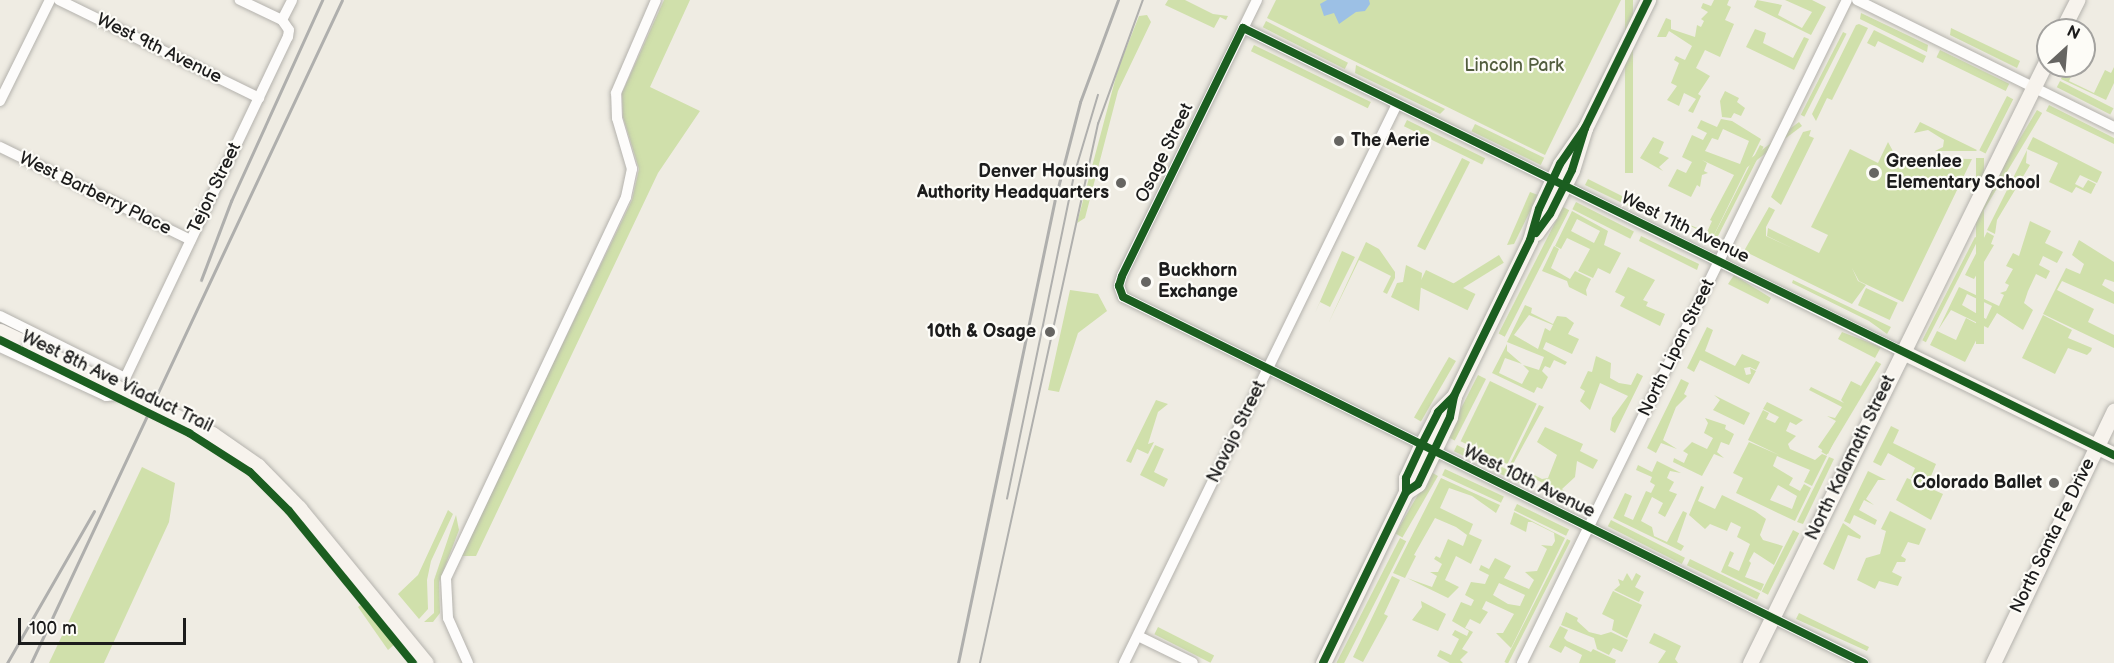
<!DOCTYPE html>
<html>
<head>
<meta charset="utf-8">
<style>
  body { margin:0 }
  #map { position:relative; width:2114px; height:663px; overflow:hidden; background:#efece3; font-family:"Balsamiq Sans",sans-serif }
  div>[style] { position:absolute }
  .green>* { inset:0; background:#d0e0ab; transform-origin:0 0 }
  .water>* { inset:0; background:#9cc0e5 }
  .roads { filter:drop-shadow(0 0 2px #b4b2ad) drop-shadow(0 0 2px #b4b2ad) }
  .street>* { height:10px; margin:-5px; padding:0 5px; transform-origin:5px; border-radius:5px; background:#fdfcfb }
  .secondary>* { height:15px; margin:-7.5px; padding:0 7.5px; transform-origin:7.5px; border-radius:7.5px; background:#f7f3ed }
  .tram>* { height:1.5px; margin:-0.75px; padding:0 0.75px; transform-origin:0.75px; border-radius:0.75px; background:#afafad }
  .rail>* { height:3px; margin:-1.5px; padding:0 1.5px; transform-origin:1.5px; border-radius:1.5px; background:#afafad }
  .bridges { filter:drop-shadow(0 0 2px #b4b2ad) drop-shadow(0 0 2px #b4b2ad) }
  .secondary-bridge>* { height:15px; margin:-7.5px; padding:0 7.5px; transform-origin:7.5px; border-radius:7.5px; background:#f7f3ed }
  .cycleway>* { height:8px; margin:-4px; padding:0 4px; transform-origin:4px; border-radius:4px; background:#1b5e20 }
  .dots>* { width:16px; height:16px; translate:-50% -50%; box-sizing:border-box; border:3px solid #fdfcf7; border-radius:50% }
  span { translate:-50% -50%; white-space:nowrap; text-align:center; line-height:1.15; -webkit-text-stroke:4.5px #fdfcf7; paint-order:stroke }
  .street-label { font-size:18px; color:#1c1c1c }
  .park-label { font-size:18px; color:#525d3e }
  .poi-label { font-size:18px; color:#1c1c1c; font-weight:700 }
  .left { translate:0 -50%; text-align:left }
  .right { translate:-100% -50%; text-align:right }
  .north { position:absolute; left:2036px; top:18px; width:60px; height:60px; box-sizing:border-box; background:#fdfcf7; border:2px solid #a3a29f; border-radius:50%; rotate:26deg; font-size:16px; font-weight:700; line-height:24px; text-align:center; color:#1c1c1c }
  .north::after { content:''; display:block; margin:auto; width:21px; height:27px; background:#666562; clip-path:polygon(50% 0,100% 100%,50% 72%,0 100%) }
  .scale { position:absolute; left:18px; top:618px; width:168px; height:27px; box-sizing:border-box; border:3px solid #1c1c1c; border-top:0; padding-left:8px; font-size:18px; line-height:21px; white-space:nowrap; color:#1c1c1c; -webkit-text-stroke:4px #fdfcf7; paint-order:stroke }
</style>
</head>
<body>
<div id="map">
  <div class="green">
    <i style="clip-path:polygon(664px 0,690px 0,650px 87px,700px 111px,658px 173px,476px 556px,460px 556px,632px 200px,639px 169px,623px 117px,622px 93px)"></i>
    <i style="clip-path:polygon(1168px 0,1185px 0,1213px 14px,1228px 16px,1226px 20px,1220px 17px,1214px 28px,1165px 5px)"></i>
    <i style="clip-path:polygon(1276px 0,1621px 0,1545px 155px,1267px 18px)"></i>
    <i style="left:1625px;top:0;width:8px;height:173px"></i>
    <i style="clip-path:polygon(1714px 0,1729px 0,1727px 5px,1731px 7px,1725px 20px,1734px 24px,1720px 57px,1705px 50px,1696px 68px,1710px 76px,1698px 94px,1701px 96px,1693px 113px,1688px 111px,1696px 99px,1684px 93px,1679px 106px,1667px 100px,1677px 86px,1671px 83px,1679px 63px,1674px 60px,1676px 56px,1685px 60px,1692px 46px,1669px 31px,1666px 37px,1657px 37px,1666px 18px,1671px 20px,1671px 29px,1695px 37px,1697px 25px,1701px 27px,1704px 21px,1701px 19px,1708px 12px,1701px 8px,1703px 3px,1711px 6px)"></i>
    <i style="clip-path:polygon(1757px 0,1782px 5px,1778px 15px,1802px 28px,1812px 12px,1785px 0,1812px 0,1826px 7px,1811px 35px,1754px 7px)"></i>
    <i style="clip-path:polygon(1861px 13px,1928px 45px,1927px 52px,1860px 19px)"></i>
    <i style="clip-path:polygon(1147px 15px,1151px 22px,1118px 91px,1085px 218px,1077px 223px,1118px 69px,1139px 16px)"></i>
    <i style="left:1266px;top:21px;width:92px;height:7px;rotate:27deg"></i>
    <i style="clip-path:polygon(1859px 24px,1868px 28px,1832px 100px,1827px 98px,1816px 121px,1812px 114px,1856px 25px)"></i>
    <i style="clip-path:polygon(1951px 28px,2020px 61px,2017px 68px,1950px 35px)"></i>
    <i style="clip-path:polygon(1755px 29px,1766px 33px,1763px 43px,1793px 58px,1804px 37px,1809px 39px,1794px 70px,1746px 47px)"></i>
    <i style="clip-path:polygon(1874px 30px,1926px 56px,1923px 63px,1878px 41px,1875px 47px,1867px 43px)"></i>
    <i style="left:1843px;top:32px;width:4px;height:93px;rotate:27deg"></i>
    <i style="left:1254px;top:45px;width:130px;height:7px;rotate:26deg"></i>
    <i style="left:1940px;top:50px;width:77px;height:8px;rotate:26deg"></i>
    <i style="clip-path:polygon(1356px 65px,1445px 109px,1440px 114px,1355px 73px)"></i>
    <i style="clip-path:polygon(2067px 66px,2076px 66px,2069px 81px,2094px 93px,2105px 70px,2111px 73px,2114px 67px,2114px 83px,2106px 100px,2061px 79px)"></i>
    <i style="left:2060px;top:81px;width:60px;height:7px;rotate:27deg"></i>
    <i style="clip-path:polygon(1725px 91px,1739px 98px,1737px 102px,1745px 108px,1741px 116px,1734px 113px,1731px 118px,1722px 117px,1720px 101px)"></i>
    <i style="left:2007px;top:96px;width:7px;height:61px;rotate:27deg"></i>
    <i style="clip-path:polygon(2049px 105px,2114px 138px,2114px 144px,2046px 111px)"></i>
    <i style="left:2037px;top:110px;width:6px;height:122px;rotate:31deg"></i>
    <i style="clip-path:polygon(evenodd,1721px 119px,1732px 121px,1761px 139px,1713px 237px,1678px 220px,1707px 232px,1712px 221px,1710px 220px,1734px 175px,1702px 160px,1707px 163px,1704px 171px,1708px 173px,1702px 175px,1700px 187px,1697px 185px,1691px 197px,1668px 186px,1677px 169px,1686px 173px,1692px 162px,1682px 157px,1692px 135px,1703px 140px,1707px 133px,1697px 128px,1701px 120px,1717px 127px,1721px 119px,1723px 129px,1749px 141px,1740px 164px,1705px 151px,1712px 138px,1718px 140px,1723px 129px)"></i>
    <i style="left:1407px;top:120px;width:87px;height:7px;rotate:26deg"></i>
    <i style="left:1799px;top:122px;width:5px;height:83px;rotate:53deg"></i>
    <i style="clip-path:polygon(1920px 122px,1977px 150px,1976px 151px,1935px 151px,1943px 147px,1944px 140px,1928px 130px,1914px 133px)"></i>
    <i style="left:1475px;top:124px;width:77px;height:8px;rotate:26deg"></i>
    <i style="clip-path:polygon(1811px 130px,1809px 136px,1814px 138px,1781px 205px,1771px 197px,1803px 132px)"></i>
    <i style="clip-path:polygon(1653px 137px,1664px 142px,1659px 153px,1669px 158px,1659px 167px,1663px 171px,1640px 158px)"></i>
    <i style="clip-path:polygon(2033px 137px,2102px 172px,2097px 183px,2080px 175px,2075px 184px,2083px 188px,2088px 180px,2096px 184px,2091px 194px,2076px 187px,2072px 193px,2049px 182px,2058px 163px,2027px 149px)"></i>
    <i style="clip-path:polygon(1888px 142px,1900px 164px,1922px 158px,1972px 159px,1903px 302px,1859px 281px,1852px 268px,1858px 281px,1866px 285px,1852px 304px,1744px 251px,1769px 207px,1775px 210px,1766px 227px,1766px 236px,1794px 249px,1767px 236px,1768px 228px,1819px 253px,1828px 235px,1811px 227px,1850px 149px,1878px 163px)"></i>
    <i style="left:1760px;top:145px;width:4px;height:103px;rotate:27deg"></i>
    <i style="clip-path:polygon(2027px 150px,2026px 163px,2030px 165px,1997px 220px,1995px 234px,1987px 230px)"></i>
    <i style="left:1462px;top:158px;width:9px;height:99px;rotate:27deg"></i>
    <i style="left:1976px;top:158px;width:8px;height:186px"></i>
    <i style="clip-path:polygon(1588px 179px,1646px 208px,1643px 213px,1585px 185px)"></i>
    <i style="clip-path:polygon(1530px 192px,1538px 195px,1514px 244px,1507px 245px)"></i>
    <i style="left:1576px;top:202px;width:65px;height:8px;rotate:27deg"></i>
    <i style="left:1563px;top:207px;width:7px;height:142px;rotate:27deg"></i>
    <i style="clip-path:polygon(evenodd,1572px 211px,1608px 231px,1604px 245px,1621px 253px,1610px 274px,1598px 268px,1593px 278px,1578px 271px,1590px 249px,1567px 238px,1561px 249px,1555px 246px,1572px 211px,1577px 219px,1600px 231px,1594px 243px,1571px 231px,1577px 219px)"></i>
    <i style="clip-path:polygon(evenodd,2030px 221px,2051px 231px,2045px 243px,2063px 252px,2057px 263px,2043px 256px,2039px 265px,2050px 271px,2046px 279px,2036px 274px,2028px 291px,2024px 303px,2033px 310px,2023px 330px,1997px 313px,1988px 328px,1951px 310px,1938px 330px,1959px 287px,1999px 306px,2004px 295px,2000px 293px,2006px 291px,2009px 285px,2005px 283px,2013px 269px,2006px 266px,2013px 253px,2019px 256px,2030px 221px,1967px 294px,1992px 306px,1986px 319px,1962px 305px,1967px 294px)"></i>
    <i style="clip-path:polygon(1987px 232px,1994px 236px,1991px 244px,1994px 245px,1974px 279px,1965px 275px)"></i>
    <i style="clip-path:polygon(1641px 236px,1699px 264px,1697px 270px,1639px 241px)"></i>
    <i style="left:1975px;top:237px;width:4px;height:116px;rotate:27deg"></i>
    <i style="clip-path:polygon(2079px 240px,2114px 262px,2114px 282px,2105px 279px,2102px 285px,2114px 292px,2114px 304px,2062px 281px,2057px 290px,2094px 309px,2088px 322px,2114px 335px,2114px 348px,2043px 314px,2066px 268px,2080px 274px,2084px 264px,2072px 255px)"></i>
    <i style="clip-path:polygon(1366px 242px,1379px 249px,1395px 272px,1395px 278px,1387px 294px,1383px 292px,1391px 276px,1359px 260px,1328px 324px)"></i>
    <i style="clip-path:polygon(1554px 246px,1559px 249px,1551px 268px,1570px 279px,1575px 271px,1591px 279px,1586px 290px,1587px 296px,1569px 287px,1567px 281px,1542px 271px)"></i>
    <i style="clip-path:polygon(1342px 251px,1355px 257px,1330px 307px,1320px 302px,1315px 313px)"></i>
    <i style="left:1499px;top:255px;width:9px;height:58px;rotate:58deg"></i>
    <i style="clip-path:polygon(1406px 265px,1422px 273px,1419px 311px,1391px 297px,1397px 283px,1403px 282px)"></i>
    <i style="clip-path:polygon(1628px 267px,1655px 280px,1643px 300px,1648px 302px,1646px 306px,1665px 314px,1660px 326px,1620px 306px,1625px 297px,1615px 292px)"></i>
    <i style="left:1426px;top:270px;width:55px;height:18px;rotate:26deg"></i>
    <i style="clip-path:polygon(1734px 275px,1771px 298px,1768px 304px,1728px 284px)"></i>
    <i style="clip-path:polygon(1793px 280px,1891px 327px,1887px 334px,1869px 321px,1792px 283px)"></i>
    <i style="left:1866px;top:288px;width:35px;height:19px;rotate:25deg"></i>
    <i style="clip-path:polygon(1070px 290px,1098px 294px,1107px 311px,1078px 333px,1059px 392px,1048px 390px)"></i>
    <i style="clip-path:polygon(evenodd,1525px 305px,1532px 308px,1531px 313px,1553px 324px,1557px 316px,1566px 317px,1574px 323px,1568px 334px,1579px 339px,1572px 354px,1546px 342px,1543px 349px,1567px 362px,1565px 365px,1554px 360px,1550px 368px,1545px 366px,1542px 371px,1548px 377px,1542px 389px,1537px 387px,1534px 393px,1492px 373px,1507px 344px,1507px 351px,1522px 364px,1505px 358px,1499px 373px,1522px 384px,1529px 371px,1523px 365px,1539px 370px,1544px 357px,1507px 342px,1525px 305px,1529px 315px,1553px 325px,1550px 331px,1545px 328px,1538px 349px,1514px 335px,1529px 315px)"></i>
    <i style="clip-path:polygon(2043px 315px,2072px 330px,2068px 338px,2092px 348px,2091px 351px,2087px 355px,2068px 348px,2055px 374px,2022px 358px)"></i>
    <i style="clip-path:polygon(1966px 318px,1983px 327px,1965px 362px,1930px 345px,1937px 331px,1956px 340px)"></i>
    <i style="clip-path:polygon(1707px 327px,1713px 330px,1705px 351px,1735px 366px,1742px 354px,1760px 362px,1756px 370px,1750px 367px,1744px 368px,1746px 375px,1751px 374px,1750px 368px,1756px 371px,1749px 384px,1700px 360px,1694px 372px,1687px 368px)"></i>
    <i style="clip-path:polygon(1842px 332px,1881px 347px,1875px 358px,1838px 339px)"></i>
    <i style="clip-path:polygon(1596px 356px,1611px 363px,1610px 378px,1619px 383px,1631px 385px,1637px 373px,1643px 376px,1615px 433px,1610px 430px,1612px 418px,1628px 396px,1600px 383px,1590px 410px,1580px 401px,1585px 391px,1580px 388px,1588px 371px,1592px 372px)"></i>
    <i style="left:1449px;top:357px;width:8px;height:70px;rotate:30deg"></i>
    <i style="left:1876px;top:361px;width:6px;height:106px;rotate:31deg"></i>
    <i style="left:1478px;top:375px;width:9px;height:69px;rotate:27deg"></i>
    <i style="clip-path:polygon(1681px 379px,1689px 383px,1684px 394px,1687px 396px,1676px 407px,1663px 440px,1677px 449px,1661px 443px,1656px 453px,1647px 448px)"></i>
    <i style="left:1490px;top:381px;width:52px;height:67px;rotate:26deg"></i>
    <i style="clip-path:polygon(1851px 381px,1861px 386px,1828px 454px,1818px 447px,1836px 421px,1827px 416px,1835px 418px,1842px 407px,1809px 390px,1811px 387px,1844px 403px,1841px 400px)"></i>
    <i style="clip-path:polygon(1714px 395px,1750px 413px,1744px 425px,1713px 410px,1720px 400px)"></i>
    <i style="clip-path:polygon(1156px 400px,1168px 404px,1158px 412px,1148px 444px,1154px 442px,1148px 454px,1137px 449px,1131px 463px,1126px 461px)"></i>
    <i style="clip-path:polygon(evenodd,1767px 402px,1803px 420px,1796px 425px,1790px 422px,1786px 431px,1796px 436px,1788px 444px,1790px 449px,1815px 460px,1822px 454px,1827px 456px,1812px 486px,1804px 482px,1810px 470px,1777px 456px,1773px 466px,1793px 478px,1789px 485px,1800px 491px,1804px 484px,1811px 488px,1795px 521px,1736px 493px,1743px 478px,1733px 473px,1749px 442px,1779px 455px,1748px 440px,1763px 410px,1769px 413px,1766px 419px,1775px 423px,1779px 417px,1763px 409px,1767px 402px,1778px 485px,1797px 496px,1792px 509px,1770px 500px,1778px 485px)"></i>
    <i style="clip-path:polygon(1539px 405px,1544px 407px,1513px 464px,1542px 479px,1548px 478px,1557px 455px,1537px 442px,1545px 427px,1583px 444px,1580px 451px,1598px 460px,1593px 469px,1577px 461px,1575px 477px,1562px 489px,1569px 496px,1509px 466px)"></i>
    <i style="clip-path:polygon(1705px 418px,1726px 425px,1725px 429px,1734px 434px,1729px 445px,1721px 442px,1717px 452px,1724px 458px,1714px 454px,1702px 476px,1673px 462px,1674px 458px,1684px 463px,1688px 454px,1683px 451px,1692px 442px,1707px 449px,1713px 438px,1704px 433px,1708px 423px)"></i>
    <i style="clip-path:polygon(1891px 426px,1899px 430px,1893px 443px,1936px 464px,1927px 486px,1911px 478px,1915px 468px,1888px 453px,1881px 466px,1873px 462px)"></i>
    <i style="clip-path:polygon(1155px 445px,1164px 449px,1154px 472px,1168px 479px,1164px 487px,1140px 475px)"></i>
    <i style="left:1457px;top:445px;width:80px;height:7px;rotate:26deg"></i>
    <i style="clip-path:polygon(1829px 457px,1834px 459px,1803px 524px,1797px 522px)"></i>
    <i style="clip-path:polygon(1657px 461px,1681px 473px,1670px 471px,1667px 478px,1674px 482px,1669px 491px,1677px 494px,1665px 517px,1658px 513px,1663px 503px,1652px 497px,1641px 521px,1652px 527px,1654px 536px,1667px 542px,1683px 511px,1687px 513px,1677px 542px,1684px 546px,1681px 551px,1613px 518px,1625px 493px,1632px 496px,1624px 516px,1633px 520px,1646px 491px,1651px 493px,1655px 485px,1650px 482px,1652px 477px,1636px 470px,1638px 465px,1652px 472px)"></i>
    <i style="clip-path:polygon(142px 467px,175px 483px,169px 522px,104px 663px,49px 663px)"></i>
    <i style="left:1445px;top:469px;width:65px;height:7px;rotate:25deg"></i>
    <i style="clip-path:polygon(1868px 471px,1886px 480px,1878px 480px,1866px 499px,1874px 505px,1864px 500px,1859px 510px,1877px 520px,1875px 525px,1854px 515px,1850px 524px,1844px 521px)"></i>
    <i style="left:1431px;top:472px;width:8px;height:71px;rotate:30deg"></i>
    <i style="clip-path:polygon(1441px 478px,1500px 505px,1496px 513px,1472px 496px,1449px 488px,1440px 508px,1473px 524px,1469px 534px,1482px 540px,1471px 564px,1456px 556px,1445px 580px,1459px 587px,1448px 598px,1407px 578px,1432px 587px,1437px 576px,1430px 572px,1438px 572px,1442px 564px,1434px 559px,1436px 556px,1440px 558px,1448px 539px,1463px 546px,1465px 541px,1467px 535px,1456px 527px,1435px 518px,1414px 555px,1416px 556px,1405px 578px,1393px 573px)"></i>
    <i style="clip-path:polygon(1907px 478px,1943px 494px,1931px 520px,1896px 500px)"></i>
    <i style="clip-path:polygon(1701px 486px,1704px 487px,1698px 501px,1715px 509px,1722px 495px,1755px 511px,1766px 519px,1760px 535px,1763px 540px,1783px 546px,1774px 565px,1754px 552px,1749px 561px,1751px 563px,1745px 577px,1764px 584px,1761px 591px,1721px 572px,1730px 551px,1734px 553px,1728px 566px,1739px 571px,1750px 544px,1737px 537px,1741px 527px,1731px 522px,1727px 531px,1710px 524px,1705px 529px,1689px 515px)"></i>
    <i style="left:1517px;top:504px;width:58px;height:7px;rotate:26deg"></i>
    <i style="clip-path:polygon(448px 510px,453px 514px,431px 561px,427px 580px,428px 609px,419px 619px,398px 594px,418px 575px)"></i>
    <i style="clip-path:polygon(1890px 511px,1926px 529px,1919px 545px,1908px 542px,1901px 556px,1906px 559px,1905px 562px,1897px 562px,1892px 572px,1902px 577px,1898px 586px,1879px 581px,1875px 589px,1857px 580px,1866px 558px,1880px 554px,1886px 531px,1881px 529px)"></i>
    <i style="clip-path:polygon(evenodd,1514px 512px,1565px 538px,1511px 648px,1496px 633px,1503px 633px,1514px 614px,1486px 601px,1482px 609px,1488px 612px,1480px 624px,1470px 619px,1465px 628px,1473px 632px,1462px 649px,1468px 652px,1460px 660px,1463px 663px,1450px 663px,1437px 656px,1440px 650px,1451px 655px,1459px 639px,1452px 635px,1455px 630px,1467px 636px,1469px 631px,1452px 621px,1461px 602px,1471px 606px,1474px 600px,1465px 595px,1471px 582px,1485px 584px,1489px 575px,1479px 570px,1481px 565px,1489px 569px,1495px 558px,1511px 566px,1504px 578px,1529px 589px,1534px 580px,1525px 572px,1537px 571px,1547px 549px,1541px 545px,1552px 546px,1555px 541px,1554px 533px,1532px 522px,1528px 522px,1526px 532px,1510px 524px,1514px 512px,1499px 583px,1525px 595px,1520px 606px,1508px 604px,1493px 595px,1499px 583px)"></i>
    <i style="clip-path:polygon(456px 515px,459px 530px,439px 582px,440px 613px,433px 622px,424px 622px,434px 613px,434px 580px)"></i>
    <i style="left:1611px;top:520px;width:83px;height:7px;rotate:27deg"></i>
    <i style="clip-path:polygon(1843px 523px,1861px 536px,1860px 539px,1848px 535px,1834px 570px,1823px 564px)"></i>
    <i style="left:1793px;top:530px;width:7px;height:69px;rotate:27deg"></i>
    <i style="left:1400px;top:538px;width:7px;height:140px;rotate:27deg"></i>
    <i style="left:1567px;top:539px;width:4px;height:138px;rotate:27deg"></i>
    <i style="left:1690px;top:559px;width:78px;height:7px;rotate:26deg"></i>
    <i style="clip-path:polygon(1627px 573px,1632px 581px,1636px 573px,1641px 576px,1635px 587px,1644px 592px,1639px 602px,1614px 590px,1620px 585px,1618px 579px,1623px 581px)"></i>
    <i style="clip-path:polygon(1392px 576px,1400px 580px,1384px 614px,1388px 616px,1363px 662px,1353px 657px)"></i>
    <i style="clip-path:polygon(1613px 591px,1642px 605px,1627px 638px,1612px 630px,1614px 620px,1602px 614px)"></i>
    <i style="clip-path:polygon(1421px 601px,1446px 614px,1438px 631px,1412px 620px,1422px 607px)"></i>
    <i style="clip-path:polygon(363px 603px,395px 644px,388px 650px,358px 607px)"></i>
    <i style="clip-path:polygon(1566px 612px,1578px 618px,1577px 621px,1589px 632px,1601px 635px,1611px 632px,1628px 640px,1622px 652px,1613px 648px,1609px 655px,1597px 649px,1594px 638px,1561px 625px)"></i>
    <i style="clip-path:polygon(1799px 613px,1869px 647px,1867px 651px,1796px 619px)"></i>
    <i style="clip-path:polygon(1560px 626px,1568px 630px,1564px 638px,1567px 641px,1591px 652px,1593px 649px,1616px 660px,1615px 663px,1579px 663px,1582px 655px,1565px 646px,1561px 653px,1549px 647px)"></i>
    <i style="left:1158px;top:627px;width:63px;height:8px;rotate:27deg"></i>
    <i style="clip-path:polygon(1654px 633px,1681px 646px,1675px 659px,1678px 663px,1658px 663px,1666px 651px,1649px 643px)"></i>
  </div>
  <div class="water">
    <i style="clip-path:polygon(1327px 0,1369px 0,1370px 4px,1365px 11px,1356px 12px,1339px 24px,1334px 13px,1324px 16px,1320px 4px)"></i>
  </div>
  <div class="roads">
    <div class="street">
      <i style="left:59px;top:0;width:223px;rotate:26.1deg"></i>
      <i style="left:1257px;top:0;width:307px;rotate:116.1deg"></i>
      <i style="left:1122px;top:276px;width:10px;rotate:107deg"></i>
      <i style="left:1119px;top:286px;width:12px;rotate:70deg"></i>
      <i style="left:1123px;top:297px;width:826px;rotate:26.29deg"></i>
      <i style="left:1857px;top:0;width:287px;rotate:26.3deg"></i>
      <i style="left:282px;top:20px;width:22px;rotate:-63deg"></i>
      <i style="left:1243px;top:28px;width:735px;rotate:26.15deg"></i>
      <i style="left:0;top:101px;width:113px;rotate:-63.7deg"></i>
      <i style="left:0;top:147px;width:212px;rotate:26deg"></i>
      <i style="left:0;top:316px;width:140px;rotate:26.4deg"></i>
      <i style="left:0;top:347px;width:117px;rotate:24.8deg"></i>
      <i style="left:106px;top:396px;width:11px;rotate:-5deg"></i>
      <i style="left:117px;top:395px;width:397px;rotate:-64.5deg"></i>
      <i style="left:288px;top:37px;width:7px;rotate:-82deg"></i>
      <i style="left:289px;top:30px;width:12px;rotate:-125deg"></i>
      <i style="left:282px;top:20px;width:47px;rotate:-154.5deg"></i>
      <i style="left:1138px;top:636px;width:61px;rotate:26.1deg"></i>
      <i style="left:468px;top:663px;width:49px;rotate:-114deg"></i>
      <i style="left:448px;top:618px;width:40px;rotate:-92.9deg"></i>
      <i style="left:446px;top:578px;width:421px;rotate:-64.7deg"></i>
      <i style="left:626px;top:197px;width:29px;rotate:-78deg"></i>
      <i style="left:632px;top:169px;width:53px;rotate:-106.4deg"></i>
      <i style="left:617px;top:118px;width:25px;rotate:-92deg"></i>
      <i style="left:616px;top:93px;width:101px;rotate:-66.7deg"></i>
      <i style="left:1124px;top:663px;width:622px;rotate:-63.97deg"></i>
      <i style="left:1522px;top:663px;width:738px;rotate:-63.89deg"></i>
    </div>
    <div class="secondary">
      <i style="left:2062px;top:30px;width:34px;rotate:-63deg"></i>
      <i style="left:1536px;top:233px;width:24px;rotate:-54deg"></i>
      <i style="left:1550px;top:214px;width:49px;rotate:-63.4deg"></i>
      <i style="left:1572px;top:170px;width:44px;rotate:-72.8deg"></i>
      <i style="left:1585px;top:128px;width:143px;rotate:-63.8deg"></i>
      <i style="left:0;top:331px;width:33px;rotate:25deg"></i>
      <i style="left:1903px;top:352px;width:235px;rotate:26deg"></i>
      <i style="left:1406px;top:492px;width:14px;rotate:-90deg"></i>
      <i style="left:1406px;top:478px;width:35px;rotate:-65deg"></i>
      <i style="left:1421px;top:446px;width:38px;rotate:-63deg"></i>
      <i style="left:1438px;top:412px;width:23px;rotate:-45deg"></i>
      <i style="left:1323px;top:663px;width:190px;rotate:-64.1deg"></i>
      <i style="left:1406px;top:492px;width:14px;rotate:-34deg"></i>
      <i style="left:1418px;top:484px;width:74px;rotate:-64.5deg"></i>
      <i style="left:1450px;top:417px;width:21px;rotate:-79deg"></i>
      <i style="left:1454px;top:396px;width:174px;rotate:-64deg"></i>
      <i style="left:1530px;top:240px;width:32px;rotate:-74deg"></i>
      <i style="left:1539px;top:209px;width:50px;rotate:-65deg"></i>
      <i style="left:1560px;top:164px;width:44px;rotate:-55.2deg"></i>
      <i style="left:1750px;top:663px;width:674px;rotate:-63.78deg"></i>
      <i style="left:1993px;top:663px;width:280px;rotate:-64.4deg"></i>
    </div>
  </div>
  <div class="tram">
    <i style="left:1007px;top:499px;width:334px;rotate:-78.3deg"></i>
    <i style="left:1075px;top:172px;width:80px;rotate:-73.4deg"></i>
    <i style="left:980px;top:663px;width:552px;rotate:-77.65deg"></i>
    <i style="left:1098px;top:124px;width:132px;rotate:-70.1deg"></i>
  </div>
  <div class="rail">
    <i style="left:201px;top:280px;width:85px;rotate:-69.2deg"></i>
    <i style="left:231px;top:201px;width:221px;rotate:-65.6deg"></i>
    <i style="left:7px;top:663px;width:175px;rotate:-60.2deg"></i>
    <i style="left:31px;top:663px;width:732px;rotate:-64.87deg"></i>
    <i style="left:958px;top:663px;width:478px;rotate:-78.2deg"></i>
    <i style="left:1056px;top:195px;width:96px;rotate:-75.5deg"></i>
    <i style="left:1080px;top:102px;width:109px;rotate:-69.6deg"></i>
  </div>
  <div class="bridges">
    <div class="secondary-bridge">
      <i style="left:30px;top:345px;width:203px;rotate:26.1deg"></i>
      <i style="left:212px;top:434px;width:56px;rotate:34.8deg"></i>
      <i style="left:258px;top:466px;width:59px;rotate:45.7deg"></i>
      <i style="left:299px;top:508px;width:200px;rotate:50.7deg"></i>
    </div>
  </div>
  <div class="cycleway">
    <i style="left:1536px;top:233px;width:24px;rotate:-54deg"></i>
    <i style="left:1550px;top:214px;width:49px;rotate:-63.4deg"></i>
    <i style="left:1572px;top:170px;width:44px;rotate:-72.8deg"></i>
    <i style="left:1585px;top:128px;width:143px;rotate:-63.8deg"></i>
    <i style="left:0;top:340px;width:211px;rotate:26.2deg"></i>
    <i style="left:189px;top:433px;width:72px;rotate:32.6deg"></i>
    <i style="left:250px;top:472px;width:55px;rotate:45deg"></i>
    <i style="left:289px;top:511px;width:196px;rotate:50.8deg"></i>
    <i style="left:1406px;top:492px;width:14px;rotate:-90deg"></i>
    <i style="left:1406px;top:478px;width:35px;rotate:-65deg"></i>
    <i style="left:1421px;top:446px;width:38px;rotate:-63deg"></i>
    <i style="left:1438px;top:412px;width:23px;rotate:-45deg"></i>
    <i style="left:1323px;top:663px;width:190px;rotate:-64.1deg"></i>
    <i style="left:1406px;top:492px;width:14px;rotate:-34deg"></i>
    <i style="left:1418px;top:484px;width:74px;rotate:-64.5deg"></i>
    <i style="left:1450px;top:417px;width:21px;rotate:-79deg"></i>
    <i style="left:1454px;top:396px;width:174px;rotate:-64deg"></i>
    <i style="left:1530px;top:240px;width:32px;rotate:-74deg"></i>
    <i style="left:1539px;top:209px;width:50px;rotate:-65deg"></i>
    <i style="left:1560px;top:164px;width:44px;rotate:-55.2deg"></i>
    <i style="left:1864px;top:663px;width:826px;rotate:-153.71deg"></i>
    <i style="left:1123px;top:297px;width:12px;rotate:-110deg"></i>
    <i style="left:1119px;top:286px;width:10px;rotate:-73deg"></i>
    <i style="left:1122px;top:276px;width:276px;rotate:-64deg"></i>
    <i style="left:1243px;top:28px;width:970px;rotate:26.12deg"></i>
  </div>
  <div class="dots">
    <i style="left:1339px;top:141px;background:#666562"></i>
    <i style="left:1874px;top:173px;background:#666562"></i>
    <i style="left:1121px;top:183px;background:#666562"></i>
    <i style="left:1146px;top:282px;background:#666562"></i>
    <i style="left:1050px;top:332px;background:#666562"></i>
    <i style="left:2054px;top:483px;background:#666562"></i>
  </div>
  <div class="street-label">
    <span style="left:159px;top:49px;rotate:26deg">West 9th Avenue</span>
    <span style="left:1165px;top:153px;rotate:-64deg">Osage Street</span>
    <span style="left:215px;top:188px;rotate:-64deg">Tejon Street</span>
    <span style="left:95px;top:194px;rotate:26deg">West Barberry Place</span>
    <span style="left:1685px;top:228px;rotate:26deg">West 11th Avenue</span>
    <span style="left:1677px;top:348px;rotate:-64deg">North Lipan Street</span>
    <span style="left:117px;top:382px;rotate:26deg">West 8th Ave Viaduct Trail</span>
    <span style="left:1237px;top:432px;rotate:-64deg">Navajo Street</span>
    <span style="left:1851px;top:458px;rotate:-64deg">North Kalamath Street</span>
    <span style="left:1529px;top:482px;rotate:26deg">West 10th Avenue</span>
    <span style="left:2053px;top:536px;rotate:-64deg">North Santa Fe Drive</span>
  </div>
  <div class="park-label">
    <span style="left:1514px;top:66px">Lincoln Park</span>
  </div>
  <div class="poi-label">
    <span class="left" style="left:1351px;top:141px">The Aerie</span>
    <span class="left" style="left:1886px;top:173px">Greenlee<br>Elementary School</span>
    <span class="right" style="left:1109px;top:183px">Denver Housing<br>Authority Headquarters</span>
    <span class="left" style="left:1158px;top:282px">Buckhorn<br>Exchange</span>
    <span class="right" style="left:1036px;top:332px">10th &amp; Osage</span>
    <span class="right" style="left:2042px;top:483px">Colorado Ballet</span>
  </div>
  <div class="north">N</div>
  <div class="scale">100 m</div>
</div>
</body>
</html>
